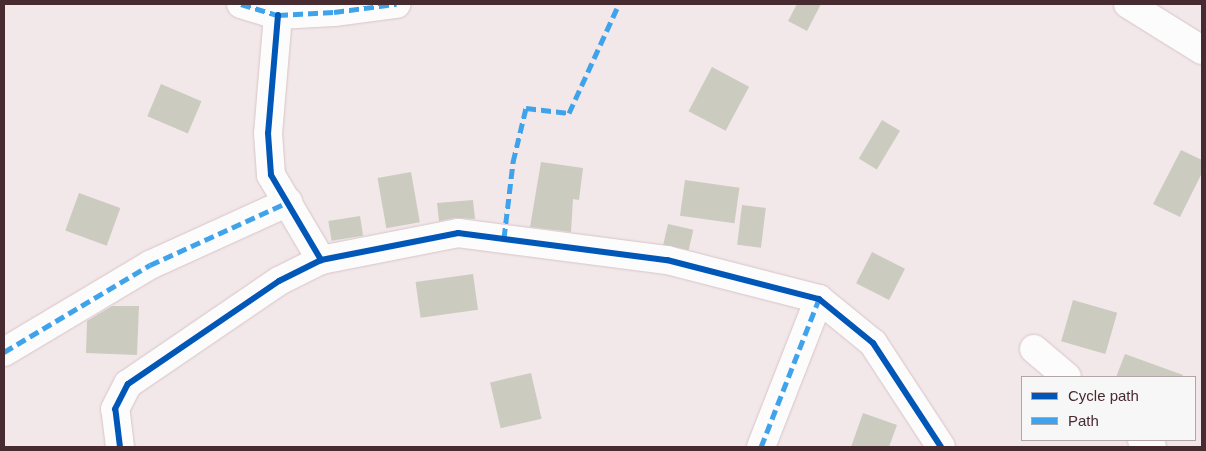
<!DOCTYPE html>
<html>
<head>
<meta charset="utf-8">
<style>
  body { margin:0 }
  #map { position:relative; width:1206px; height:451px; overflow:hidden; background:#f2e8ea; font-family:Arial,sans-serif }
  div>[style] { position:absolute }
  .building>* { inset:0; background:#cbcbc0; transform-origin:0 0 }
  .roads { filter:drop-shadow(0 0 1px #d8c4c8) drop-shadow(0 0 1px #d8c4c8) }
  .street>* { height:28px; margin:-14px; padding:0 14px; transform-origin:14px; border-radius:14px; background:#fdfcfc }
  .quiet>* { height:5px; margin-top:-2.5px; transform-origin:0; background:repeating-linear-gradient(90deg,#3fa3eb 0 10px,transparent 0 15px) }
  .cycleway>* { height:6px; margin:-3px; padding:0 3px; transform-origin:3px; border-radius:3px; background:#0057b8 }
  span { translate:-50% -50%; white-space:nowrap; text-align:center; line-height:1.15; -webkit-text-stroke:4.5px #f7f7f7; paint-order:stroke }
  .frame { position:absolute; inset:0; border:5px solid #482a31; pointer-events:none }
  .legend { position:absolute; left:1021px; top:376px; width:175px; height:65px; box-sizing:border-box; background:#f7f7f7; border:1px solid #b1a5a8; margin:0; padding:6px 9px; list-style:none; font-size:15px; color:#482a31 }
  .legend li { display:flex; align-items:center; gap:10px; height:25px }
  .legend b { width:25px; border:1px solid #b1a5a8 }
</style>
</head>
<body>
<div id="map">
  <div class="building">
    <i style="clip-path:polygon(797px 4px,821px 4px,807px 31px,788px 21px)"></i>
    <i style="left:712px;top:67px;width:42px;height:50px;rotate:28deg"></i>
    <i style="left:161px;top:84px;width:44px;height:35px;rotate:23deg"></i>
    <i style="left:882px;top:120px;width:21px;height:45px;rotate:31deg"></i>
    <i style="clip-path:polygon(1181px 150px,1202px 160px,1202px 173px,1180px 217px,1153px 204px)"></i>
    <i style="clip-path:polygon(541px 162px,583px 168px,579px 200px,573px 199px,571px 232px,530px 227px)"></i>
    <i style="left:411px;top:172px;width:51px;height:34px;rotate:80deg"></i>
    <i style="left:685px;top:180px;width:55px;height:36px;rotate:8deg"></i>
    <i style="left:79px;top:193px;width:44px;height:40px;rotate:20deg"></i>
    <i style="clip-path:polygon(473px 200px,475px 219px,455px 218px,439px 221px,437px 203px)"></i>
    <i style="left:742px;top:205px;width:24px;height:40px;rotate:7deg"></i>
    <i style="left:360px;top:216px;width:20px;height:32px;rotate:81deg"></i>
    <i style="left:668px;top:224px;width:26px;height:21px;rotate:13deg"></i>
    <i style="left:872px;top:252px;width:37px;height:35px;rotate:27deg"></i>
    <i style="left:473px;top:274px;width:36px;height:58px;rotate:82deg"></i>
    <i style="left:1073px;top:300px;width:46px;height:43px;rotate:16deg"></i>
    <i style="clip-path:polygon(112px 306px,139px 306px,137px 355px,86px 353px,87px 321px)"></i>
    <i style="clip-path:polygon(1125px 354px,1183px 375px,1182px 377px,1116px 377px)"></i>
    <i style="left:531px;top:373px;width:47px;height:42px;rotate:77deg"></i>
    <i style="clip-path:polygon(863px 413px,897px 425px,889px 447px,851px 447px)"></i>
  </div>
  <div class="roads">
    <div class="street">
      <i style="left:241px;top:4px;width:39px;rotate:17deg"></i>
      <i style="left:278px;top:15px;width:56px;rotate:-3.1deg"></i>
      <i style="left:334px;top:12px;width:63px;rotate:-7.4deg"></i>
      <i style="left:1128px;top:4px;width:87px;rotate:31.9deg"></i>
      <i style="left:278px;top:15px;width:118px;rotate:94.8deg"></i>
      <i style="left:268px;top:133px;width:42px;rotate:85.9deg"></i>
      <i style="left:271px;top:175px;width:99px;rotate:59.5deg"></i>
      <i style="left:1034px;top:349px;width:43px;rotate:40.3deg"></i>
      <i style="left:4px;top:352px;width:170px;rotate:-30.8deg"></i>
      <i style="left:150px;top:265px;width:152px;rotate:-24.5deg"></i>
      <i style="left:1142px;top:440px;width:12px;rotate:35deg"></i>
      <i style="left:120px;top:447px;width:38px;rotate:-97deg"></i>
      <i style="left:115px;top:409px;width:28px;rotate:-63deg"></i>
      <i style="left:128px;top:384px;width:183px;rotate:-34.3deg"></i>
      <i style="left:279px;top:281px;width:47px;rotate:-26.6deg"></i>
      <i style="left:321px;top:260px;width:140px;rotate:-11.1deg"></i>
      <i style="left:458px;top:233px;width:211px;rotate:7.4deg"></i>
      <i style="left:667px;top:260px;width:157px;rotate:14.4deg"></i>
      <i style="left:819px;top:299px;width:70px;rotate:39.2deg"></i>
      <i style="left:873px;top:343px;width:124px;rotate:56.8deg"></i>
      <i style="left:761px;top:447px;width:159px;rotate:-68.6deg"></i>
    </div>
  </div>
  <div class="quiet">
    <i style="left:241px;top:4px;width:39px;rotate:17deg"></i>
    <i style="left:278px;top:15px;width:56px;rotate:-3.1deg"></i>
    <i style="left:334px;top:12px;width:63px;rotate:-7.4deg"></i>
    <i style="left:504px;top:238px;width:77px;rotate:-83.2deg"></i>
    <i style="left:513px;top:162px;width:56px;rotate:-76.5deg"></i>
    <i style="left:526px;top:108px;width:43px;rotate:6.6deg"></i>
    <i style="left:569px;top:113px;width:120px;rotate:-65.4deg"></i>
    <i style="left:4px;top:352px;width:170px;rotate:-30.8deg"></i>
    <i style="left:150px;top:265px;width:152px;rotate:-24.5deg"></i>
    <i style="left:761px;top:447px;width:159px;rotate:-68.6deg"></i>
  </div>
  <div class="cycleway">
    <i style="left:278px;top:15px;width:118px;rotate:94.8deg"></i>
    <i style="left:268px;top:133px;width:42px;rotate:85.9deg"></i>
    <i style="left:271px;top:175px;width:99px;rotate:59.5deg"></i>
    <i style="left:120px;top:447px;width:38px;rotate:-97deg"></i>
    <i style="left:115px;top:409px;width:28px;rotate:-63deg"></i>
    <i style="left:128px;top:384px;width:183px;rotate:-34.3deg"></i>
    <i style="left:279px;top:281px;width:47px;rotate:-26.6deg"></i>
    <i style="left:321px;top:260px;width:140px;rotate:-11.1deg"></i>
    <i style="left:458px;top:233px;width:211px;rotate:7.4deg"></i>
    <i style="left:667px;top:260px;width:157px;rotate:14.4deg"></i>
    <i style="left:819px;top:299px;width:70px;rotate:39.2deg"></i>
    <i style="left:873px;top:343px;width:124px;rotate:56.8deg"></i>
  </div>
  <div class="frame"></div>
  <ul class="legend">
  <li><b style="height:6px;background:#0057b8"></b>Cycle path</li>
  <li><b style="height:6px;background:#3fa3eb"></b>Path</li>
  </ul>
</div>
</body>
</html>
